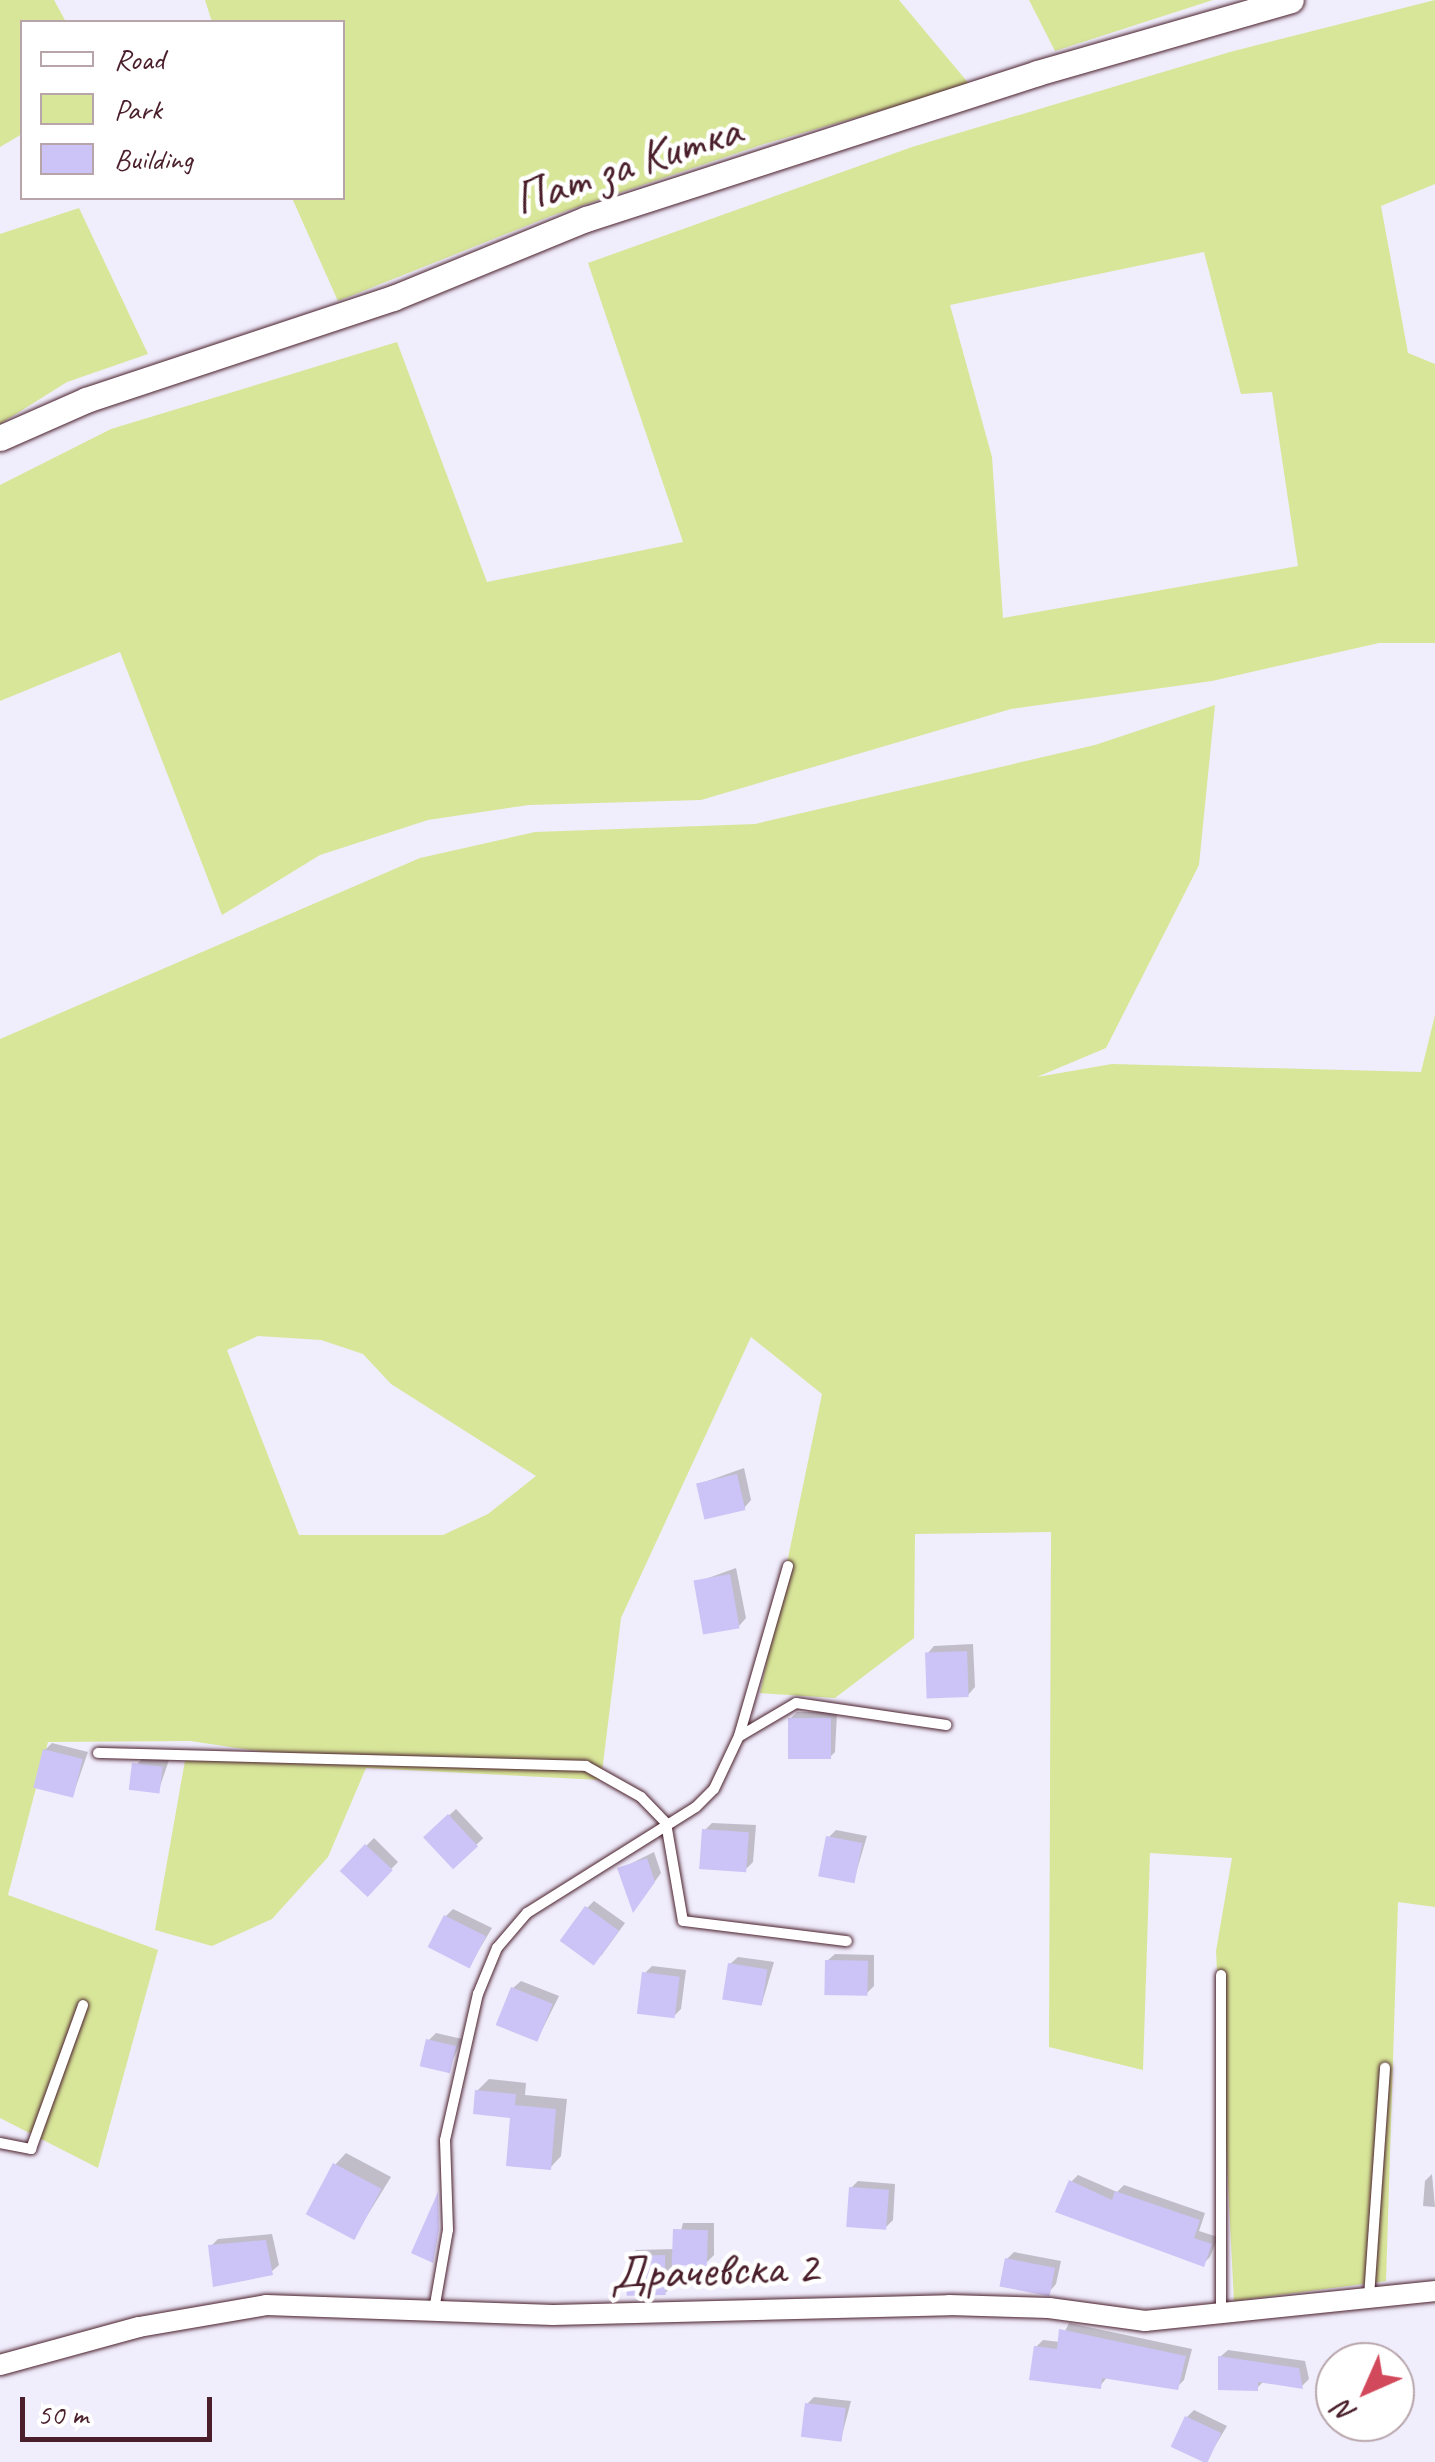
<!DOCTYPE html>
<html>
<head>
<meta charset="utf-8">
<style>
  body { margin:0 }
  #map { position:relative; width:1435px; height:2462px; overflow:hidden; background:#f0edfc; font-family:Caveat,sans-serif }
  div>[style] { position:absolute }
  .green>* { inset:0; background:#d8e699 }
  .shadow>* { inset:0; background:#0003; transform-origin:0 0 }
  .building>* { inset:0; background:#ccc3f6; transform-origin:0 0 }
  .roads { filter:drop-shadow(0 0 2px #4a1f2b) drop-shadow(0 0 2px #4a1f2b) }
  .service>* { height:10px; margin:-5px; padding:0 5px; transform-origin:5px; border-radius:5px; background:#fff }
  .minor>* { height:20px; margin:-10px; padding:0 10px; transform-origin:10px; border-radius:10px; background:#fff }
  .tertiary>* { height:25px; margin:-12.5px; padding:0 12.5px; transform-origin:12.5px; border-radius:12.5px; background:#fff }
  span { translate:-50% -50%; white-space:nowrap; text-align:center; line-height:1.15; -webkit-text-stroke:9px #fff; paint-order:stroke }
  .street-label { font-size:48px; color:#4a1f2b }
  .legend { position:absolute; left:20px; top:20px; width:325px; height:180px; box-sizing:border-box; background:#fff; border:2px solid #b7a5aa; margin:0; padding:12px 18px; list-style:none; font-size:30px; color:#4a1f2b }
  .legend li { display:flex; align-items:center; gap:20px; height:50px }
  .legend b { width:50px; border:2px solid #b7a5aa }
  .north { position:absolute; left:1315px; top:2342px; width:100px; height:100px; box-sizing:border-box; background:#fff; border:2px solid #b7a5aa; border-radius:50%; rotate:225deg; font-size:28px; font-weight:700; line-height:40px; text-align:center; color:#4a1f2b }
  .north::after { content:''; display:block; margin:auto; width:35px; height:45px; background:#d1495b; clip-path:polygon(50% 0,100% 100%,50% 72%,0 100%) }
  .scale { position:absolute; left:20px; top:2397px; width:192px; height:45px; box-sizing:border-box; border:5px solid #4a1f2b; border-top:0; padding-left:12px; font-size:30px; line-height:35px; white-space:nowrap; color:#4a1f2b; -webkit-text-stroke:8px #fff; paint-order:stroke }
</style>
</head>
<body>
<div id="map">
  <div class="green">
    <i style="clip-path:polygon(0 0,54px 0,66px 22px,22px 22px,22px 134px,0 147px)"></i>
    <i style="clip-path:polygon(205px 0,899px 0,970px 85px,764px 144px,551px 216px,338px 301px,292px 198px,342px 198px,342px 22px,212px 22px)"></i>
    <i style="clip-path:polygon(1029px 0,1213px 0,1055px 51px)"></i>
    <i style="clip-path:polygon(evenodd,1435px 0,1435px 184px,1381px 206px,1408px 353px,1435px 364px,1435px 643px,1379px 643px,1212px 681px,1011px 709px,701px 800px,529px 805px,428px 820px,320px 855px,222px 915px,120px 652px,0 701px,0 485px,111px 429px,397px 342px,487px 582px,683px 542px,588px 263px,912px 147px,1230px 52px,1435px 0,1204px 252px,1241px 394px,1272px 392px,1298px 566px,1003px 618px,992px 457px,950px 305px,1204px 252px)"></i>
    <i style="clip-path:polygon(79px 208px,148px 354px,67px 382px,0 424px,0 234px)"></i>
    <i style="clip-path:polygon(evenodd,1215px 705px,1199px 865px,1106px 1048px,1037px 1077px,1112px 1064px,1421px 1072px,1435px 1015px,1435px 1907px,1398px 1902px,1386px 2281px,1234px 2301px,1216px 1951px,1232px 1858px,1150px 1853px,1143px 2070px,1049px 2047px,1051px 1532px,915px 1534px,914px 1638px,835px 1698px,760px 1693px,822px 1394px,751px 1337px,621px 1618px,601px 1780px,366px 1768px,328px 1857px,272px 1919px,212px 1946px,155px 1930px,186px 1755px,352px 1765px,190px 1741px,48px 1742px,8px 1895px,158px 1950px,98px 2168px,0 2118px,0 1039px,420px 858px,535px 832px,755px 824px,1095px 745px,1215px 705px,258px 1336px,321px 1340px,363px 1354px,391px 1384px,536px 1476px,488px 1514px,443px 1535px,299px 1535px,227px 1350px,258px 1336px)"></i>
  </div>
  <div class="shadow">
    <i style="clip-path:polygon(744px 1468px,751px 1500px,744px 1508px,699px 1484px)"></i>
    <i style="clip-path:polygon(736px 1568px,746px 1618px,739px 1626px,697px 1582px)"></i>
    <i style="clip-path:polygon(973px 1644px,975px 1687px,968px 1695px,927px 1654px,934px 1646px)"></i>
    <i style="clip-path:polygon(797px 1712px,837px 1712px,835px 1752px,828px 1759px,790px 1719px)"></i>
    <i style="clip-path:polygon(52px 1743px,88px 1752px,73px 1795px,45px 1750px)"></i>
    <i style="clip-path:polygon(144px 1757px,169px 1760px,158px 1792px,137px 1764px)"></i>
    <i style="left:456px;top:1809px;width:40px;height:41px;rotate:47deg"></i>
    <i style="clip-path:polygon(712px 1823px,756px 1825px,753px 1862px,746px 1869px,705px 1830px)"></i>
    <i style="clip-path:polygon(836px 1830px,867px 1836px,854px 1880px,829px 1837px)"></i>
    <i style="left:374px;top:1838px;width:34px;height:46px;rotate:45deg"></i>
    <i style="clip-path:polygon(654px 1852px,661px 1873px,639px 1903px,620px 1869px)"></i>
    <i style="clip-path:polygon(594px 1901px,625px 1923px,601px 1956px,587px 1908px)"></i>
    <i style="clip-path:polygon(453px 1909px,492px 1928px,470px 1965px,446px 1916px)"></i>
    <i style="clip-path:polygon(835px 1954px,874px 1955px,874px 1986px,867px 1993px,827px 1961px)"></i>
    <i style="clip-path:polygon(738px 1957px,774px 1962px,762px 2003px,730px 1964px)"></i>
    <i style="clip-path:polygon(652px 1966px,686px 1970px,681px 2009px,674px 2016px,645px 1973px)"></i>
    <i style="clip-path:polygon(521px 1981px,559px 1996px,537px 2040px,513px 1988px)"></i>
    <i style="clip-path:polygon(436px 2033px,462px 2039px,448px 2071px,429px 2040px)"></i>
    <i style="clip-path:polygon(489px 2079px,526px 2083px,525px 2095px,567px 2099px,561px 2156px,550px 2168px,513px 2116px,477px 2091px)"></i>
    <i style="clip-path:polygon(346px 2153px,391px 2177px,354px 2237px,335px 2165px)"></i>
    <i style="clip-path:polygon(1432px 2174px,1435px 2207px,1423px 2206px,1425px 2181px)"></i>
    <i style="clip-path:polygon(1078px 2175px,1117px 2192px,1124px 2185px,1205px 2213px,1199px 2231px,1218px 2237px,1210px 2257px,1203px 2264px,1071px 2182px)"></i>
    <i style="clip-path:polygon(858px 2181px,895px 2184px,893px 2220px,886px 2227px,851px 2188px)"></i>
    <i style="clip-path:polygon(683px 2223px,714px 2223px,714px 2255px,707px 2262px,672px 2263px,673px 2286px,665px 2293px,629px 2257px,636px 2250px,676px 2249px)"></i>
    <i style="clip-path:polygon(272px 2234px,279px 2265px,271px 2272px,211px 2246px,218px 2239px)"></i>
    <i style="clip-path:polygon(1014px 2252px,1061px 2261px,1056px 2284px,1049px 2292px,1007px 2259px)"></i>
    <i style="clip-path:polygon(1069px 2323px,1192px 2349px,1184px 2380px,1177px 2387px,1108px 2376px,1100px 2386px,1036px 2347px,1043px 2340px,1060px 2342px)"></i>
    <i style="clip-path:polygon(1228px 2350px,1305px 2361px,1309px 2379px,1302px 2386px,1264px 2381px,1257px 2388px,1220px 2357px)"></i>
    <i style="clip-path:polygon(1362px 2354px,1388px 2354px,1388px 2362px,1355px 2362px)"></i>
    <i style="clip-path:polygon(814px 2397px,851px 2401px,841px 2439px,807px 2404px)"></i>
    <i style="clip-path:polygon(1194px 2410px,1227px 2426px,1206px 2461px,1187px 2417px)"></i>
  </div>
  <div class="building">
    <i style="left:737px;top:1474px;width:37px;height:42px;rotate:77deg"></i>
    <i style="left:730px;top:1574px;width:55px;height:37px;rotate:80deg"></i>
    <i style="left:967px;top:1651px;width:46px;height:42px;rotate:88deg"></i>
    <i style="left:788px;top:1718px;width:43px;height:41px"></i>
    <i style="left:43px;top:1749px;width:41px;height:40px;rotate:14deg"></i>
    <i style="left:132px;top:1763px;width:31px;height:27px;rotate:7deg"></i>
    <i style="left:448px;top:1814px;width:44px;height:34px;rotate:47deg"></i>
    <i style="left:702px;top:1829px;width:47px;height:40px;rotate:4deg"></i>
    <i style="left:826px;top:1836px;width:37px;height:41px;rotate:11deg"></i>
    <i style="left:365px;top:1844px;width:38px;height:37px;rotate:43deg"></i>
    <i style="clip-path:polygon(647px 1858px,655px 1882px,633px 1913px,617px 1868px)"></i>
    <i style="left:585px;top:1906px;width:42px;height:43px;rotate:36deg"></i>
    <i style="left:444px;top:1915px;width:47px;height:36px;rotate:27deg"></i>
    <i style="left:825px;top:1960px;width:43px;height:35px;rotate:1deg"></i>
    <i style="left:728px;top:1963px;width:40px;height:37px;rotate:9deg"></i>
    <i style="left:642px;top:1972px;width:38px;height:42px;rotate:7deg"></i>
    <i style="left:511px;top:1987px;width:45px;height:41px;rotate:22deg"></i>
    <i style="left:426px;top:2039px;width:31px;height:28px;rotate:13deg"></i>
    <i style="clip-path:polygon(475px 2090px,516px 2094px,515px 2105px,556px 2109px,551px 2170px,506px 2166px,510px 2118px,473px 2114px)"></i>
    <i style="left:333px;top:2163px;width:55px;height:58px;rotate:28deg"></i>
    <i style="clip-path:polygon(1069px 2180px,1112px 2200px,1115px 2191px,1200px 2220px,1194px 2238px,1212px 2244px,1204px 2267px,1055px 2212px)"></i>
    <i style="left:849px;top:2187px;width:40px;height:40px;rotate:4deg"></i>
    <i style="clip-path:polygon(438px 2192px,439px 2229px,433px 2263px,411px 2253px)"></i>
    <i style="left:673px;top:2229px;width:35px;height:36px;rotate:2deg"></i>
    <i style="clip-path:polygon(266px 2240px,273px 2275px,213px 2287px,208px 2245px)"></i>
    <i style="left:665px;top:2255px;width:40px;height:39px;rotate:89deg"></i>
    <i style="left:1005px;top:2258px;width:51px;height:29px;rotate:11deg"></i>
    <i style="clip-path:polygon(1059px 2329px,1186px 2356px,1178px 2390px,1102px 2378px,1101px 2389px,1029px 2380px,1034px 2346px,1057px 2349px)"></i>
    <i style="clip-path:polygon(1218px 2356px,1299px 2368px,1303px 2389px,1258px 2382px,1258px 2391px,1218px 2390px)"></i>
    <i style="left:805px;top:2403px;width:41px;height:34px;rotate:7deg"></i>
    <i style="left:1185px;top:2416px;width:40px;height:34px;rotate:25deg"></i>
  </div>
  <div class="roads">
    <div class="service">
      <i style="left:740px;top:1736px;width:65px;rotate:-30.5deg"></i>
      <i style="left:796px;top:1703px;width:152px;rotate:8.3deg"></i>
      <i style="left:98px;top:1753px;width:488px;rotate:1.5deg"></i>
      <i style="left:586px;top:1766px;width:63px;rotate:29.4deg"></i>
      <i style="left:641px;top:1797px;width:36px;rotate:46deg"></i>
      <i style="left:666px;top:1823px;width:99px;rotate:80.2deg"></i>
      <i style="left:683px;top:1921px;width:165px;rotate:7deg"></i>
      <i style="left:1221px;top:1975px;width:338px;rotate:90deg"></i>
      <i style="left:0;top:2143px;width:32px;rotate:11deg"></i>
      <i style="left:31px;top:2149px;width:153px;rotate:-70.1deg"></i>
      <i style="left:1369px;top:2297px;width:230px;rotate:-86deg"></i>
      <i style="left:434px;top:2310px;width:81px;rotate:-80.1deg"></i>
      <i style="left:448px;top:2230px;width:90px;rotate:-91.9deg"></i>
      <i style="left:445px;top:2140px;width:150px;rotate:-77.3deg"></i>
      <i style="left:478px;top:1994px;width:50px;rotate:-67.6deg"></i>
      <i style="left:497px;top:1948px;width:46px;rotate:-49.4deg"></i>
      <i style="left:527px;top:1913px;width:199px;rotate:-32.1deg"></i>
      <i style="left:696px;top:1807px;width:25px;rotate:-45deg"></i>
      <i style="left:714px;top:1789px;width:59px;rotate:-64.7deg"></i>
      <i style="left:739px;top:1736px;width:177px;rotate:-73.9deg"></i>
    </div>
    <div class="minor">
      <i style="left:0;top:2365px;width:144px;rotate:-15.3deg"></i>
      <i style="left:139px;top:2327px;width:129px;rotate:-9.8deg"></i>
      <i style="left:266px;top:2305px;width:287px;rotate:2deg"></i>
      <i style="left:553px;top:2315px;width:396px;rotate:-1.4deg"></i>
      <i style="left:949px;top:2305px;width:100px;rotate:1.7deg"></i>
      <i style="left:1049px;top:2308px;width:97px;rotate:7.7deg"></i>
      <i style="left:1145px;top:2321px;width:292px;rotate:-5.9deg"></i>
    </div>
    <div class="tertiary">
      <i style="left:0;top:438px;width:94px;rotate:-23.8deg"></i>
      <i style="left:86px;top:400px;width:324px;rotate:-18.4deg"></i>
      <i style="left:393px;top:298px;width:209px;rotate:-22.3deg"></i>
      <i style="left:586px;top:219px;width:474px;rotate:-17.9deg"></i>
      <i style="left:1037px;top:73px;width:264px;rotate:-16deg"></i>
    </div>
  </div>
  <div class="street-label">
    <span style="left:627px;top:164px;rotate:-18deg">Пат за Китка</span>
    <span style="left:714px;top:2270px;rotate:-2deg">Драчевска 2</span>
  </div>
  <ul class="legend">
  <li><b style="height:12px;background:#fff"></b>Road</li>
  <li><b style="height:28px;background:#d8e699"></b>Park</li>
  <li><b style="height:28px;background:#ccc3f6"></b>Building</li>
  </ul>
  <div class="north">N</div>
  <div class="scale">50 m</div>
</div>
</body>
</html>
